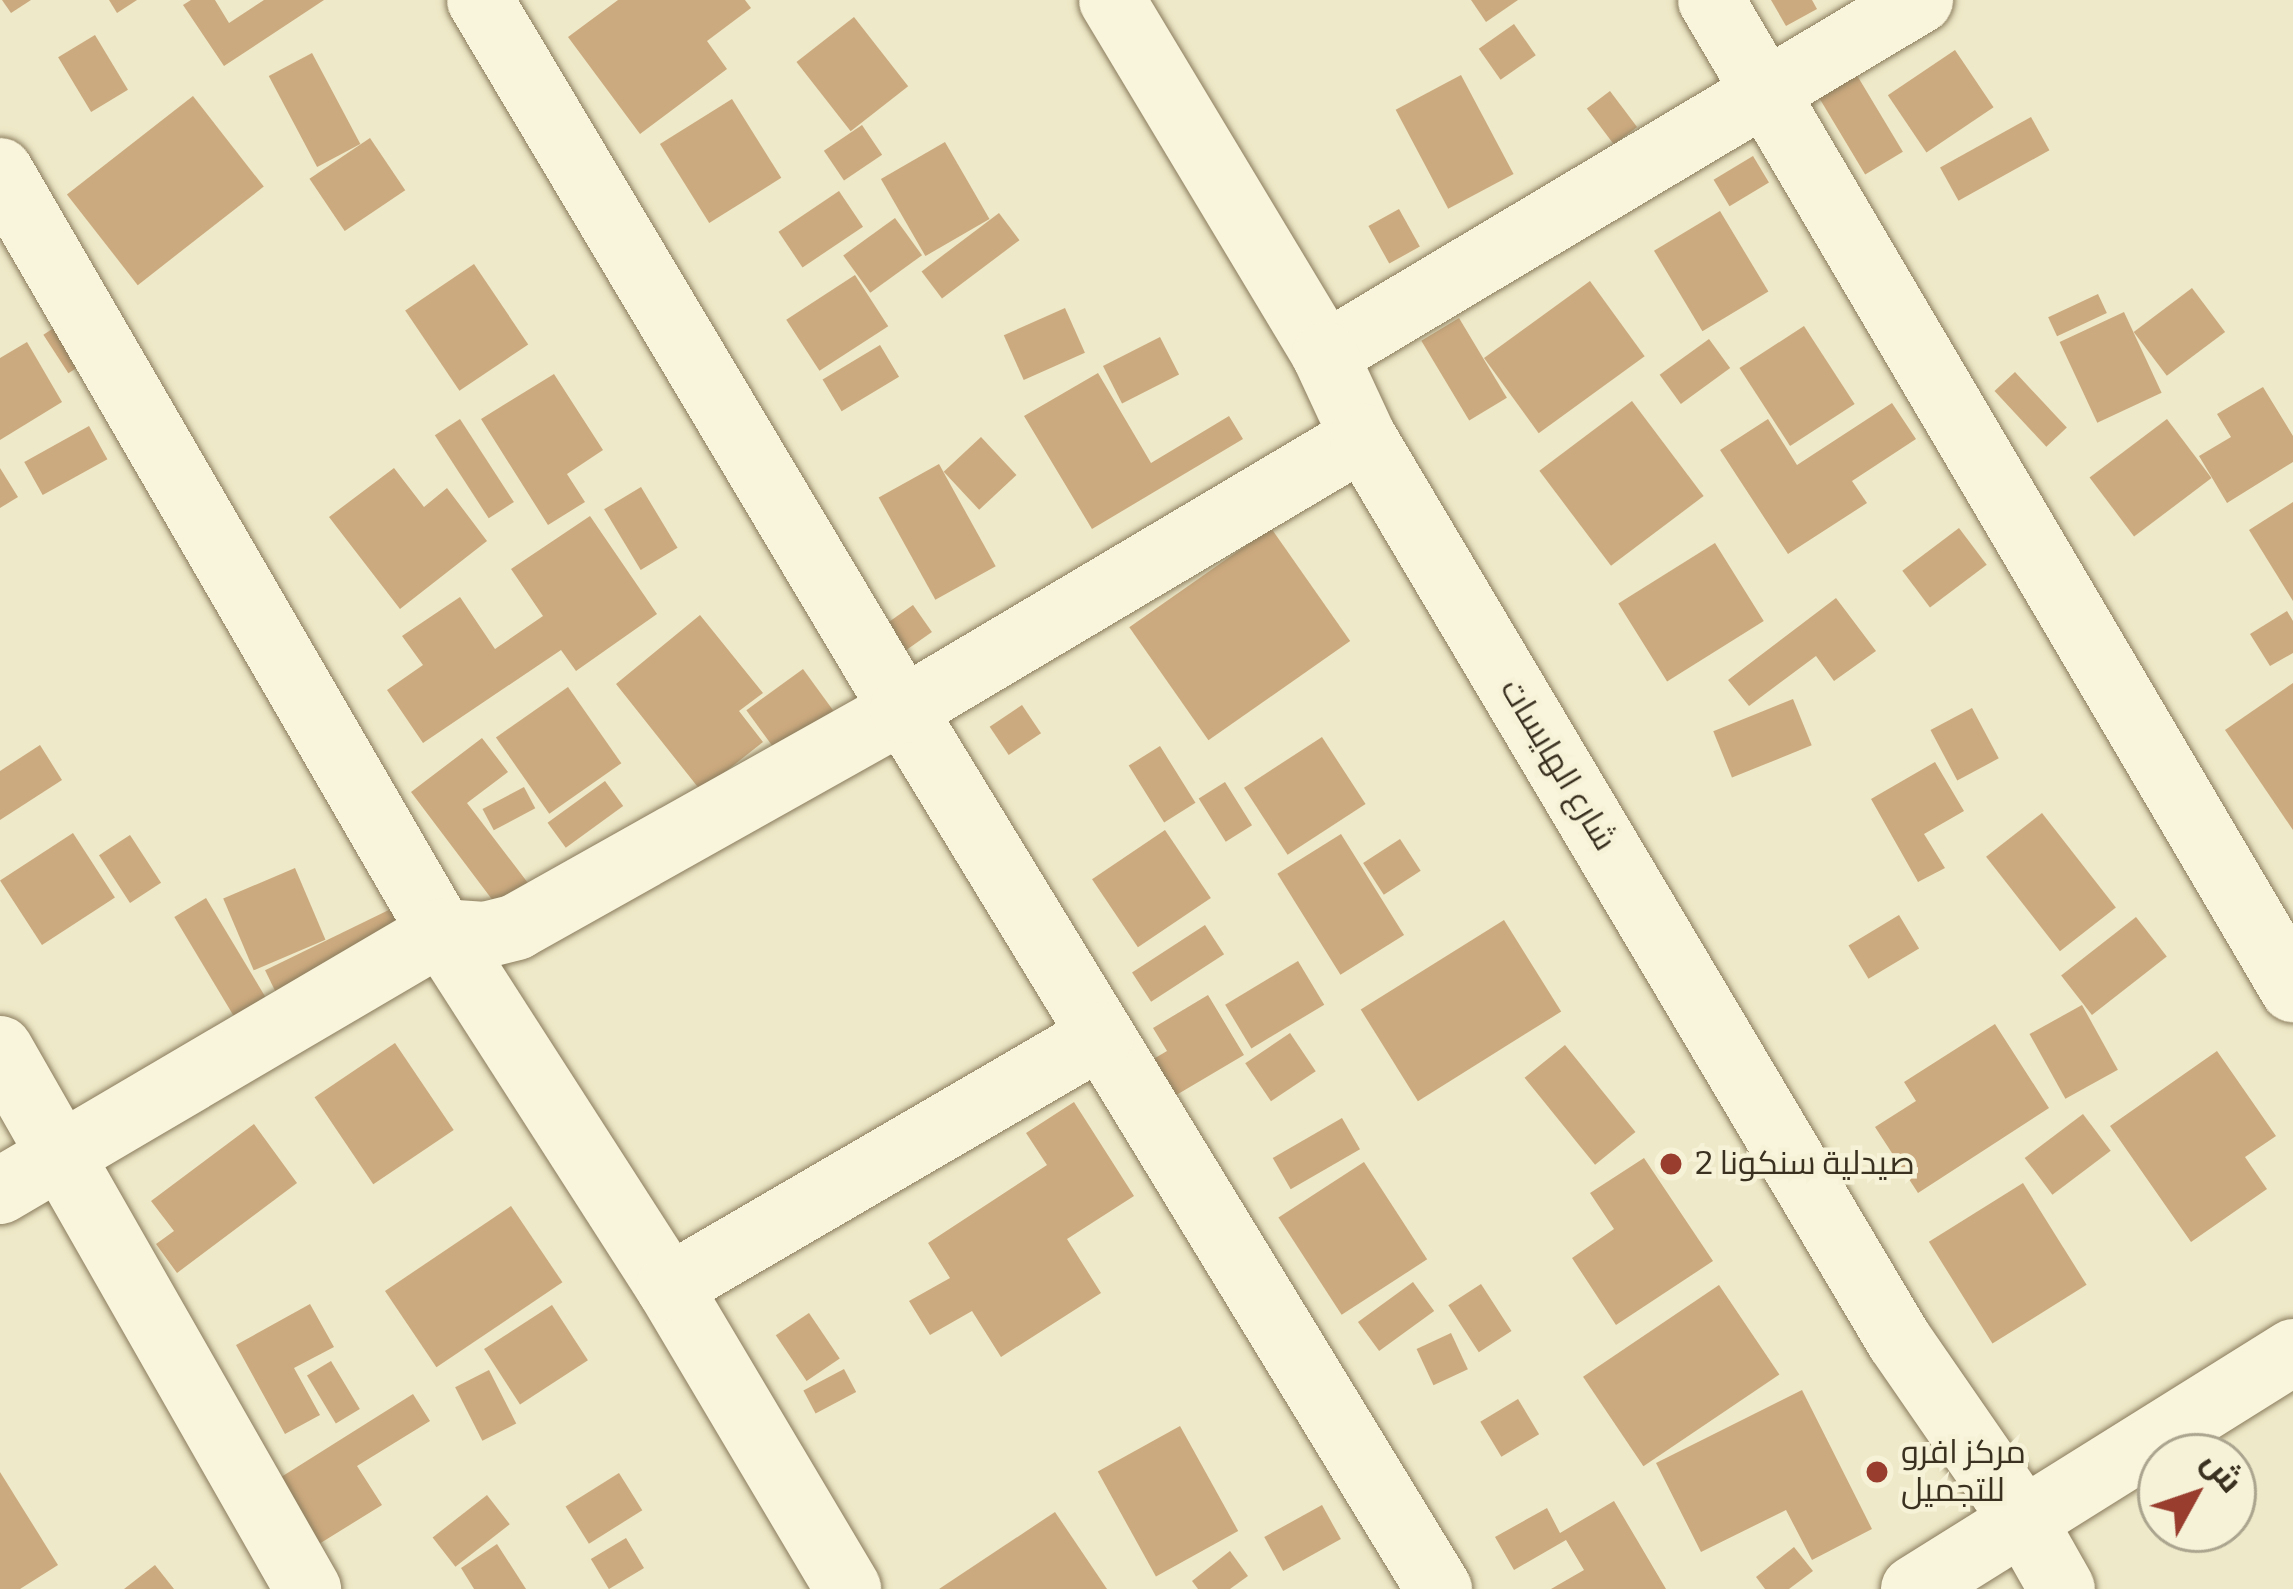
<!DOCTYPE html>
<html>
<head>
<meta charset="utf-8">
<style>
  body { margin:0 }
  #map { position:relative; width:2293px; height:1589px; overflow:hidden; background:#eee9c8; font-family:Bitter,Cairo,serif }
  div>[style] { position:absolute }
  .building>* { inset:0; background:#ccaa7f; transform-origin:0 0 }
  .roads { filter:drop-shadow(0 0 3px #8a7c5d) drop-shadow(0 0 3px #8a7c5d) }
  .minor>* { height:66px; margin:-33px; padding:0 33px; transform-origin:33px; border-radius:33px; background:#f9f4dc }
  .tertiary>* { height:66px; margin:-33px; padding:0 33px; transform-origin:33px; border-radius:33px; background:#f9f4dc }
  .dots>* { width:33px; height:33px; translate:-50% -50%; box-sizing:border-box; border:6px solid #f6f2d8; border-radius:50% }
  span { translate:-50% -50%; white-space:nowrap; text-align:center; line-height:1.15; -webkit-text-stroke:9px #f6f2d8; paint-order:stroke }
  .street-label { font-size:33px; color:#3b3121 }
  .poi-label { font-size:33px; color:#3b3121 }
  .left { translate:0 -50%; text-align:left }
  .north { position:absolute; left:2137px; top:1433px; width:120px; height:120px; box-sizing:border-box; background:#f6f2d8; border:3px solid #aba58f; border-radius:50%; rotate:50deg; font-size:33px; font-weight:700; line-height:48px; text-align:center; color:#3b3121 }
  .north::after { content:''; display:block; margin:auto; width:42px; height:54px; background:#993d2e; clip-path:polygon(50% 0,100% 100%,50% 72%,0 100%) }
</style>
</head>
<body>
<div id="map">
  <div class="building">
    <i style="clip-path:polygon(2px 0,31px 0,11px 13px)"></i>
    <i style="clip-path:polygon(109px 0,137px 0,117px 13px)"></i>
    <i style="clip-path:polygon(191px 0,215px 0,229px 23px,264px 0,324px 0,224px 66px,183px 5px)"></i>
    <i style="clip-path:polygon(618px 0,745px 0,751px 8px,707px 41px,727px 69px,640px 134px,568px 37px)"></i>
    <i style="clip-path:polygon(1471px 0,1518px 0,1486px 22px)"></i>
    <i style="clip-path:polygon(1771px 0,1812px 0,1817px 9px,1786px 26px)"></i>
    <i style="left:854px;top:17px;width:88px;height:73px;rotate:52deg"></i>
    <i style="left:1514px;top:24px;width:38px;height:43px;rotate:55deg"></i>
    <i style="left:95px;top:35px;width:64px;height:43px;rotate:59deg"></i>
    <i style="left:1955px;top:50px;width:69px;height:81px;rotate:56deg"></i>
    <i style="left:312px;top:53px;width:103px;height:49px;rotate:62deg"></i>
    <i style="left:1855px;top:72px;width:93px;height:44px;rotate:59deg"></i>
    <i style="left:1461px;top:75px;width:112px;height:74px;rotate:62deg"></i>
    <i style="left:1610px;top:91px;width:45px;height:29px;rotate:53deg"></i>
    <i style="left:193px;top:96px;width:115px;height:160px;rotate:52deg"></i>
    <i style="left:732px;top:99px;width:93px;height:85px;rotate:58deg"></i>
    <i style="left:2031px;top:117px;width:38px;height:104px;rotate:61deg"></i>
    <i style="left:862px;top:125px;width:36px;height:46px;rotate:56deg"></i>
    <i style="left:370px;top:138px;width:63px;height:73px;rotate:56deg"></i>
    <i style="left:945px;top:142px;width:89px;height:74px;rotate:60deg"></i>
    <i style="left:1753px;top:156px;width:31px;height:46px;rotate:59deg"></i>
    <i style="left:839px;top:191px;width:43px;height:73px;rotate:56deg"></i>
    <i style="left:1399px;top:209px;width:43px;height:35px;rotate:61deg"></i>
    <i style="left:1720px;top:211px;width:94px;height:77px;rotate:59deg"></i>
    <i style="left:999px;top:213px;width:34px;height:97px;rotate:53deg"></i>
    <i style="left:895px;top:218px;width:46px;height:64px;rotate:54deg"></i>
    <i style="left:474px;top:264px;width:97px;height:83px;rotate:56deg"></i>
    <i style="left:855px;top:275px;width:61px;height:82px;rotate:57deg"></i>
    <i style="left:1590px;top:281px;width:93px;height:131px;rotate:54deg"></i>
    <i style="left:2192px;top:288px;width:55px;height:73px;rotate:53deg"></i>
    <i style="left:2098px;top:294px;width:21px;height:55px;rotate:65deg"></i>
    <i style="left:1065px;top:308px;width:49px;height:67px;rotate:66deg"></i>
    <i style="left:2124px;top:312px;width:89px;height:71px;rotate:65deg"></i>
    <i style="left:1459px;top:318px;width:93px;height:44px;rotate:59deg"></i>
    <i style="left:66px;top:320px;width:46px;height:27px;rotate:57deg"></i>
    <i style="left:1804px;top:326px;width:93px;height:77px;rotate:57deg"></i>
    <i style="left:1160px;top:337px;width:42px;height:64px;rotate:63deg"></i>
    <i style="left:1709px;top:339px;width:36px;height:61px;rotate:54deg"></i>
    <i style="clip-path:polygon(27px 342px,62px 402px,0 440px,0 358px)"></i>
    <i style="left:880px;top:345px;width:37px;height:67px;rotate:59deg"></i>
    <i style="left:2015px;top:372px;width:76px;height:28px;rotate:47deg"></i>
    <i style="clip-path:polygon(1098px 373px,1151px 463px,1229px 416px,1243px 439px,1092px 529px,1024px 416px)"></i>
    <i style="clip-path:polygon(554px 374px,603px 450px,567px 474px,585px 502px,548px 525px,481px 419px)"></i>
    <i style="clip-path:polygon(2263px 387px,2293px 436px,2293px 462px,2227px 503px,2199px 456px,2231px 437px,2217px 414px)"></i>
    <i style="left:1632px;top:401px;width:119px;height:116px;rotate:53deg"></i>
    <i style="clip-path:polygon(1892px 403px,1916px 439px,1852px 481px,1867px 503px,1788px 554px,1720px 450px,1768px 419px,1797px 465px)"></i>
    <i style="left:460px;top:419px;width:99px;height:30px;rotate:57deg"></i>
    <i style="left:2167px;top:419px;width:74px;height:97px;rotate:53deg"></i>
    <i style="left:89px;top:426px;width:38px;height:74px;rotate:61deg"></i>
    <i style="left:981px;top:437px;width:52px;height:51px;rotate:47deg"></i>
    <i style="left:939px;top:464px;width:117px;height:69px;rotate:61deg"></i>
    <i style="clip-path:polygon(0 468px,18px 497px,0 508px)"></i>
    <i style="clip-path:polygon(394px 468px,424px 507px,447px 488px,487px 541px,400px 609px,329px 517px)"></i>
    <i style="left:641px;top:487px;width:71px;height:43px;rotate:59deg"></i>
    <i style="clip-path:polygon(2293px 502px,2293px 601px,2249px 530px)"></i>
    <i style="clip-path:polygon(590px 516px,657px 614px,576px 671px,561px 650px,423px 743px,387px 690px,423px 665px,402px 636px,460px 597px,495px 649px,543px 616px,511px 569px)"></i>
    <i style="left:1271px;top:528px;width:138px;height:173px;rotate:55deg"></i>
    <i style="left:1959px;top:528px;width:46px;height:71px;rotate:53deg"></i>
    <i style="left:1715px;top:543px;width:92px;height:114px;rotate:58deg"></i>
    <i style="clip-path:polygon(1836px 598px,1876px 651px,1834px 681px,1816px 656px,1749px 706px,1728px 680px)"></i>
    <i style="left:913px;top:605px;width:33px;height:43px;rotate:55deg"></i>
    <i style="clip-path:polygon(2287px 611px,2293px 621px,2293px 653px,2270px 666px,2250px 634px)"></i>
    <i style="clip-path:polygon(700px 615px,763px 693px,739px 711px,763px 742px,701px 791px,616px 684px)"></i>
    <i style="left:803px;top:669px;width:57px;height:70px;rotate:54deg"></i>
    <i style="clip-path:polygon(2293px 683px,2293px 830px,2225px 730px)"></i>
    <i style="left:568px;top:687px;width:93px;height:88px;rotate:55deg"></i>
    <i style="left:1793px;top:699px;width:50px;height:86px;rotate:68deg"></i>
    <i style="left:1022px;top:705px;width:34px;height:39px;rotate:56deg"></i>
    <i style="left:1972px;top:708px;width:57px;height:47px;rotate:62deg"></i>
    <i style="left:1322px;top:737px;width:80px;height:93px;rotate:57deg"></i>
    <i style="clip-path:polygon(482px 738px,508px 772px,467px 803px,528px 883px,497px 906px,411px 792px)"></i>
    <i style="clip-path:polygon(40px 745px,62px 780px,0 820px,0 771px)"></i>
    <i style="left:1160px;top:746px;width:67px;height:37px;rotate:58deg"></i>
    <i style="clip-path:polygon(1935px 762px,1964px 811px,1924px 834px,1945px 868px,1918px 882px,1871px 799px)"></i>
    <i style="left:605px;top:781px;width:31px;height:71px;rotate:54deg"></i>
    <i style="left:1225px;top:782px;width:51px;height:31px;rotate:58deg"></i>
    <i style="left:524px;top:787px;width:24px;height:47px;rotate:62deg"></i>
    <i style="left:2042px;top:813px;width:120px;height:71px;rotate:52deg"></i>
    <i style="left:1165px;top:830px;width:82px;height:88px;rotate:56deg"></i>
    <i style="left:73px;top:833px;width:77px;height:87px;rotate:57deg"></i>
    <i style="left:1341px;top:834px;width:119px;height:75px;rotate:58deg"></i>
    <i style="left:130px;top:835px;width:57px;height:37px;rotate:57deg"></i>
    <i style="left:1400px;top:839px;width:38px;height:44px;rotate:57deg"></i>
    <i style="left:295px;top:868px;width:78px;height:78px;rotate:67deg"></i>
    <i style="left:206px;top:898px;width:135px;height:37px;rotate:59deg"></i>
    <i style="left:399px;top:905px;width:48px;height:149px;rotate:64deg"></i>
    <i style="left:1899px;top:915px;width:39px;height:59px;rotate:59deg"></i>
    <i style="left:2136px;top:917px;width:50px;height:95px;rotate:52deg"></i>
    <i style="left:1504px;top:920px;width:108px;height:169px;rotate:58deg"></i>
    <i style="left:1205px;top:925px;width:35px;height:87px;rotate:57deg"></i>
    <i style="left:1298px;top:961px;width:51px;height:85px;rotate:59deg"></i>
    <i style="clip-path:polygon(1208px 995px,1244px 1055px,1156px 1107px,1133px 1071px,1167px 1051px,1153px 1028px)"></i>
    <i style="left:2082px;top:1005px;width:74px;height:60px;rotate:61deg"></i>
    <i style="clip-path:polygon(1995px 1024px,2049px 1108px,1918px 1193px,1875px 1127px,1916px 1101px,1904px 1082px)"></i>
    <i style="left:1290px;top:1033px;width:46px;height:54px;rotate:56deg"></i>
    <i style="left:395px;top:1043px;width:105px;height:97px;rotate:56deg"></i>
    <i style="left:1565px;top:1045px;width:112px;height:52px;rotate:51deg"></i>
    <i style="clip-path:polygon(2217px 1051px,2276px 1136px,2245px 1157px,2267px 1189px,2191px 1242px,2110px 1126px)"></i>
    <i style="clip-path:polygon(1074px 1102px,1134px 1196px,1067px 1239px,1101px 1293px,1001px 1357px,972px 1311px,930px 1335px,909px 1301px,950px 1278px,928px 1243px,1047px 1165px,1026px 1133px)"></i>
    <i style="left:2083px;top:1114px;width:46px;height:73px;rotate:53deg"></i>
    <i style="left:1342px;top:1118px;width:36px;height:80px;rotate:60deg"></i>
    <i style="clip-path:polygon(254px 1124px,297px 1183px,177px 1273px,156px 1244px,174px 1231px,151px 1201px)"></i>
    <i style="clip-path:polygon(1644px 1158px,1713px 1261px,1616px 1325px,1572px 1258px,1614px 1229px,1590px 1193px)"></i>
    <i style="left:1364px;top:1162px;width:116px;height:102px;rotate:57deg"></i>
    <i style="left:2023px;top:1183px;width:120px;height:111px;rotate:58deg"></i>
    <i style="left:511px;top:1206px;width:92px;height:152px;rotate:56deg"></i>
    <i style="left:1413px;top:1282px;width:36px;height:68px;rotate:54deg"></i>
    <i style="left:1481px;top:1284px;width:56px;height:39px;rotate:57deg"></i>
    <i style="left:1719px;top:1285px;width:108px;height:164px;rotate:56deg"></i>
    <i style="clip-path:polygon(310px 1304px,334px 1347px,294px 1368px,320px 1415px,285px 1434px,236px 1345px)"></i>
    <i style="left:552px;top:1305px;width:66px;height:81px;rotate:57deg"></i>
    <i style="left:809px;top:1313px;width:55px;height:40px;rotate:56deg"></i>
    <i style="left:1451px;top:1333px;width:40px;height:38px;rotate:65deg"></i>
    <i style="left:331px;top:1361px;width:56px;height:28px;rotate:59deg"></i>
    <i style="left:844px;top:1369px;width:26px;height:46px;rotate:62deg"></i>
    <i style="left:489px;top:1370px;width:60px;height:38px;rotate:63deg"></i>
    <i style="clip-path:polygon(1802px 1390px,1872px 1529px,1812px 1560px,1786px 1510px,1701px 1552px,1656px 1463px)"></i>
    <i style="clip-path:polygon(413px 1394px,430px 1421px,357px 1466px,382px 1505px,319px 1544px,278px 1479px)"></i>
    <i style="left:1518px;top:1399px;width:41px;height:44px;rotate:59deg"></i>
    <i style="left:1180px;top:1426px;width:120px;height:94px;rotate:61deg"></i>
    <i style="clip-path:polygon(0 1472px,58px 1565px,20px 1589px,0 1589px)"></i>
    <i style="left:619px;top:1473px;width:44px;height:63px;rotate:58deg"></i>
    <i style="left:487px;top:1495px;width:37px;height:69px;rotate:52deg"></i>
    <i style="clip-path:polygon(1614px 1501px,1666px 1589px,1551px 1589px,1584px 1570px,1566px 1540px,1514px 1570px,1495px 1537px,1547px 1508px,1560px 1533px)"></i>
    <i style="left:1322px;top:1505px;width:39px;height:66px;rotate:61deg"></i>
    <i style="clip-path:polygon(1055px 1512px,1107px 1589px,939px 1589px)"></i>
    <i style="left:626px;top:1538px;width:35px;height:41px;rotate:59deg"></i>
    <i style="clip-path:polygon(497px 1544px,526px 1589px,474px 1589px,461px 1568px)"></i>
    <i style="clip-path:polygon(1794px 1547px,1813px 1571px,1789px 1589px,1765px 1589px,1756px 1577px)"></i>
    <i style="clip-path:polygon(1230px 1551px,1248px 1576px,1230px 1589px,1198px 1589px,1192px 1581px)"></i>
    <i style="clip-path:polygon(155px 1565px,174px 1589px,124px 1589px)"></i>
  </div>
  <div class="roads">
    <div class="minor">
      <i style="left:480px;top:0;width:826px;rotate:59.21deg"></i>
      <i style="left:903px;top:710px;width:1030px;rotate:58.63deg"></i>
      <i style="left:1711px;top:0;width:1148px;rotate:59.52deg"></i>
      <i style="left:0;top:171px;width:880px;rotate:59.91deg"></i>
      <i style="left:441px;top:932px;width:422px;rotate:57.3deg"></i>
      <i style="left:669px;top:1287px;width:351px;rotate:59.3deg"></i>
      <i style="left:1325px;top:355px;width:693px;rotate:-30.82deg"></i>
      <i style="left:0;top:1049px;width:622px;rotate:60.3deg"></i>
      <i style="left:0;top:1191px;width:511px;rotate:-30.43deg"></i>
      <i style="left:441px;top:932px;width:44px;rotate:3.9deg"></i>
      <i style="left:485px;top:935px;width:32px;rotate:-14deg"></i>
      <i style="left:516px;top:927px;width:444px;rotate:-29.3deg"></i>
      <i style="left:903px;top:710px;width:535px;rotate:-30.69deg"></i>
      <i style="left:669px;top:1287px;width:500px;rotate:-30.2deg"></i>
      <i style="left:2023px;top:1520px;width:79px;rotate:60.5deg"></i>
    </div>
    <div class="tertiary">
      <i style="left:1112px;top:0;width:414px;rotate:59deg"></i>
      <i style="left:1325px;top:355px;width:90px;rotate:65.1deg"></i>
      <i style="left:1363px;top:437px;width:1050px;rotate:59.31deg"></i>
      <i style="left:1899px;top:1340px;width:219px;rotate:55.4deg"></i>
      <i style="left:1914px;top:1589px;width:447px;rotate:-32deg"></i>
    </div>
  </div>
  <div class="dots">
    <i style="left:1671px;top:1164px;background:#993d2e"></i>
    <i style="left:1877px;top:1472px;background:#993d2e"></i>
  </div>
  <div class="street-label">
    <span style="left:1558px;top:765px;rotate:59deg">شارع الهايسات</span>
  </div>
  <div class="poi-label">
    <span class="left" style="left:1695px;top:1164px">صيدلية سنكونا 2</span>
    <span class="left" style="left:1901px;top:1472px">مركز افرو<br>للتجميل</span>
  </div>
  <div class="north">ش</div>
</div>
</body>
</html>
